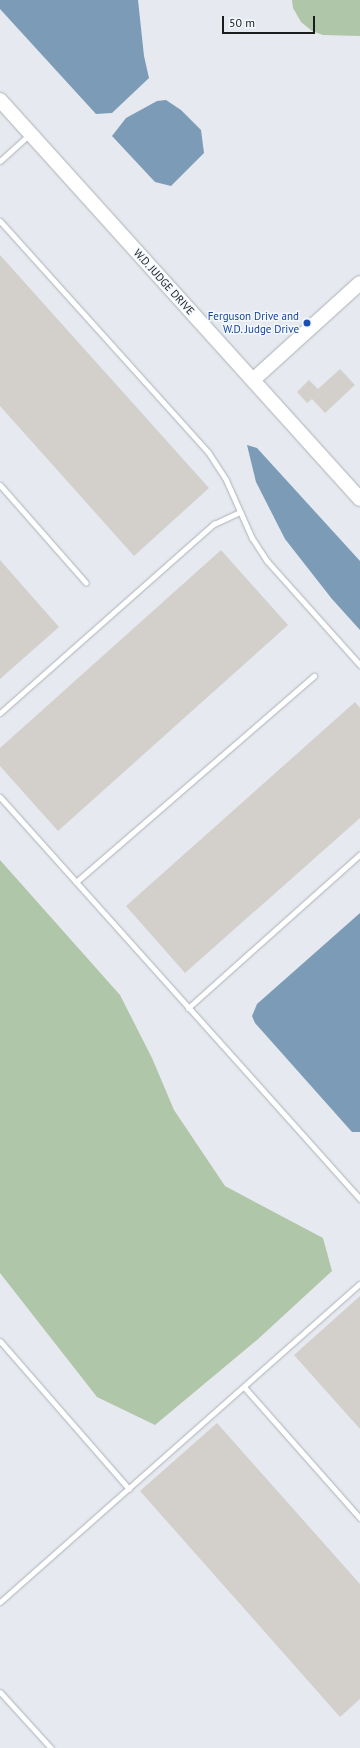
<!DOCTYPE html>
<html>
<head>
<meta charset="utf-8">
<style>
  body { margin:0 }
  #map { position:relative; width:360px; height:1748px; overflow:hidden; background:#e6eaf0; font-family:"PT Sans",sans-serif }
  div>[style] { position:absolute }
  .green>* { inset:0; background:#afc6a9 }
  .water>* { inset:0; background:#7b9bb6 }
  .building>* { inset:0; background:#d3cfca }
  .roads { filter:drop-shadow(0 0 1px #adb1b6) drop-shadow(0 0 1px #adb1b6) }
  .lane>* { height:5px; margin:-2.5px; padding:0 2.5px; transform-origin:2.5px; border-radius:2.5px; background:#fff }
  .secondary>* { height:14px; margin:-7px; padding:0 7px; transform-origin:7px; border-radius:7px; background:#fff }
  .dots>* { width:11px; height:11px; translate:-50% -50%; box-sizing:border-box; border:2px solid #f3f8fd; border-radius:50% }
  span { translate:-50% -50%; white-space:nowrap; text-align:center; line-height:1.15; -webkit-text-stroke:3px #f3f8fd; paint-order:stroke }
  .street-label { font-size:11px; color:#1b1c1e }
  .transit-label { font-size:11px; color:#164399 }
  .right { translate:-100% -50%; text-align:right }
  .scale { position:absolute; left:222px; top:16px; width:93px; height:18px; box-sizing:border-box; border:2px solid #1b1c1e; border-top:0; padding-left:5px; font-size:12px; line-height:14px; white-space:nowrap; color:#1b1c1e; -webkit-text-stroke:3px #f3f8fd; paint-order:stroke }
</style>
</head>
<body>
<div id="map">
  <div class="green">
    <i style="clip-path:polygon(292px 0,360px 0,360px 36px,323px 35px,312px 31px,301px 22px,293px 8px)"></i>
    <i style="clip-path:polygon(0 860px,120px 995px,152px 1058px,174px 1110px,225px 1186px,323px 1238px,332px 1271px,257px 1340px,155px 1425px,97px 1397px,0 1273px)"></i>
  </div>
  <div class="water">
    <i style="clip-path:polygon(0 0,138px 0,144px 56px,149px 78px,112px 113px,96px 114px,0 9px)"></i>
    <i style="clip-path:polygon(166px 100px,181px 110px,201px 130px,204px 153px,171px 186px,155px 182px,112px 136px,126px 118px,157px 101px)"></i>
    <i style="clip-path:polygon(247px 445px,257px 448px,360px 561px,360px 630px,332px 599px,285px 539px,256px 482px)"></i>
    <i style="clip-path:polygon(360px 913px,360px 1132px,352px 1132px,255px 1023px,252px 1016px,257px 1004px)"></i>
  </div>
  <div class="building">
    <i style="clip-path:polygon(0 255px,209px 488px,134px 556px,0 406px)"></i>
    <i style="clip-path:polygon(340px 369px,355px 385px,325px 413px,312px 399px,307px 403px,297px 392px,309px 380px,318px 389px)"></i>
    <i style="clip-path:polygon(221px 550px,288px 625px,58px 831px,0 766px,0 748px)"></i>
    <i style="clip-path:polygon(0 560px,59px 627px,0 679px)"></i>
    <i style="clip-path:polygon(355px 702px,360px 708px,360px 818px,185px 973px,126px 906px)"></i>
    <i style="clip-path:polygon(360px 1296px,360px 1429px,294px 1355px)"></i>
    <i style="clip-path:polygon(217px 1423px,360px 1584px,360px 1699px,340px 1717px,140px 1491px)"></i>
  </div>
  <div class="roads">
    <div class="lane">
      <i style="left:0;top:161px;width:39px;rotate:-42deg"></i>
      <i style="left:0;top:221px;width:311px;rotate:48deg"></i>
      <i style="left:208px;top:452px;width:33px;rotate:57deg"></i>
      <i style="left:226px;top:480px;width:64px;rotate:65.9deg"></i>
      <i style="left:252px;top:538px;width:27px;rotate:57deg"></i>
      <i style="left:267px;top:561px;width:140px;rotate:48.2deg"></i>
      <i style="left:0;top:485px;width:130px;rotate:48.7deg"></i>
      <i style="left:0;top:713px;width:286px;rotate:-41.5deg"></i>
      <i style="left:214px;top:524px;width:29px;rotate:-25deg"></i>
      <i style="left:0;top:797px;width:540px;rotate:48.15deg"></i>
      <i style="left:76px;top:882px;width:315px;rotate:-40.9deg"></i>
      <i style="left:188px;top:1008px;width:231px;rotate:-41.8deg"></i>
      <i style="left:0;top:1341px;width:196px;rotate:48.9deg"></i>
      <i style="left:244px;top:1387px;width:175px;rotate:48.5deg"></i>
      <i style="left:0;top:1602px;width:480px;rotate:-41.5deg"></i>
      <i style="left:0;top:1692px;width:76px;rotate:47.7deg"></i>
    </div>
    <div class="secondary">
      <i style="left:0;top:100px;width:537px;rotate:47.94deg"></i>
      <i style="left:253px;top:380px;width:144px;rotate:-42.2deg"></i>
    </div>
  </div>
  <div class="dots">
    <i style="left:307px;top:323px;background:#1a4fb4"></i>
  </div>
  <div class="street-label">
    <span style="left:164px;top:282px;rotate:48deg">W.D. JUDGE DRIVE</span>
  </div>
  <div class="transit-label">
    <span class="right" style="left:299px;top:323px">Ferguson Drive and<br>W.D. Judge Drive</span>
  </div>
  <div class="scale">50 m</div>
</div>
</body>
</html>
